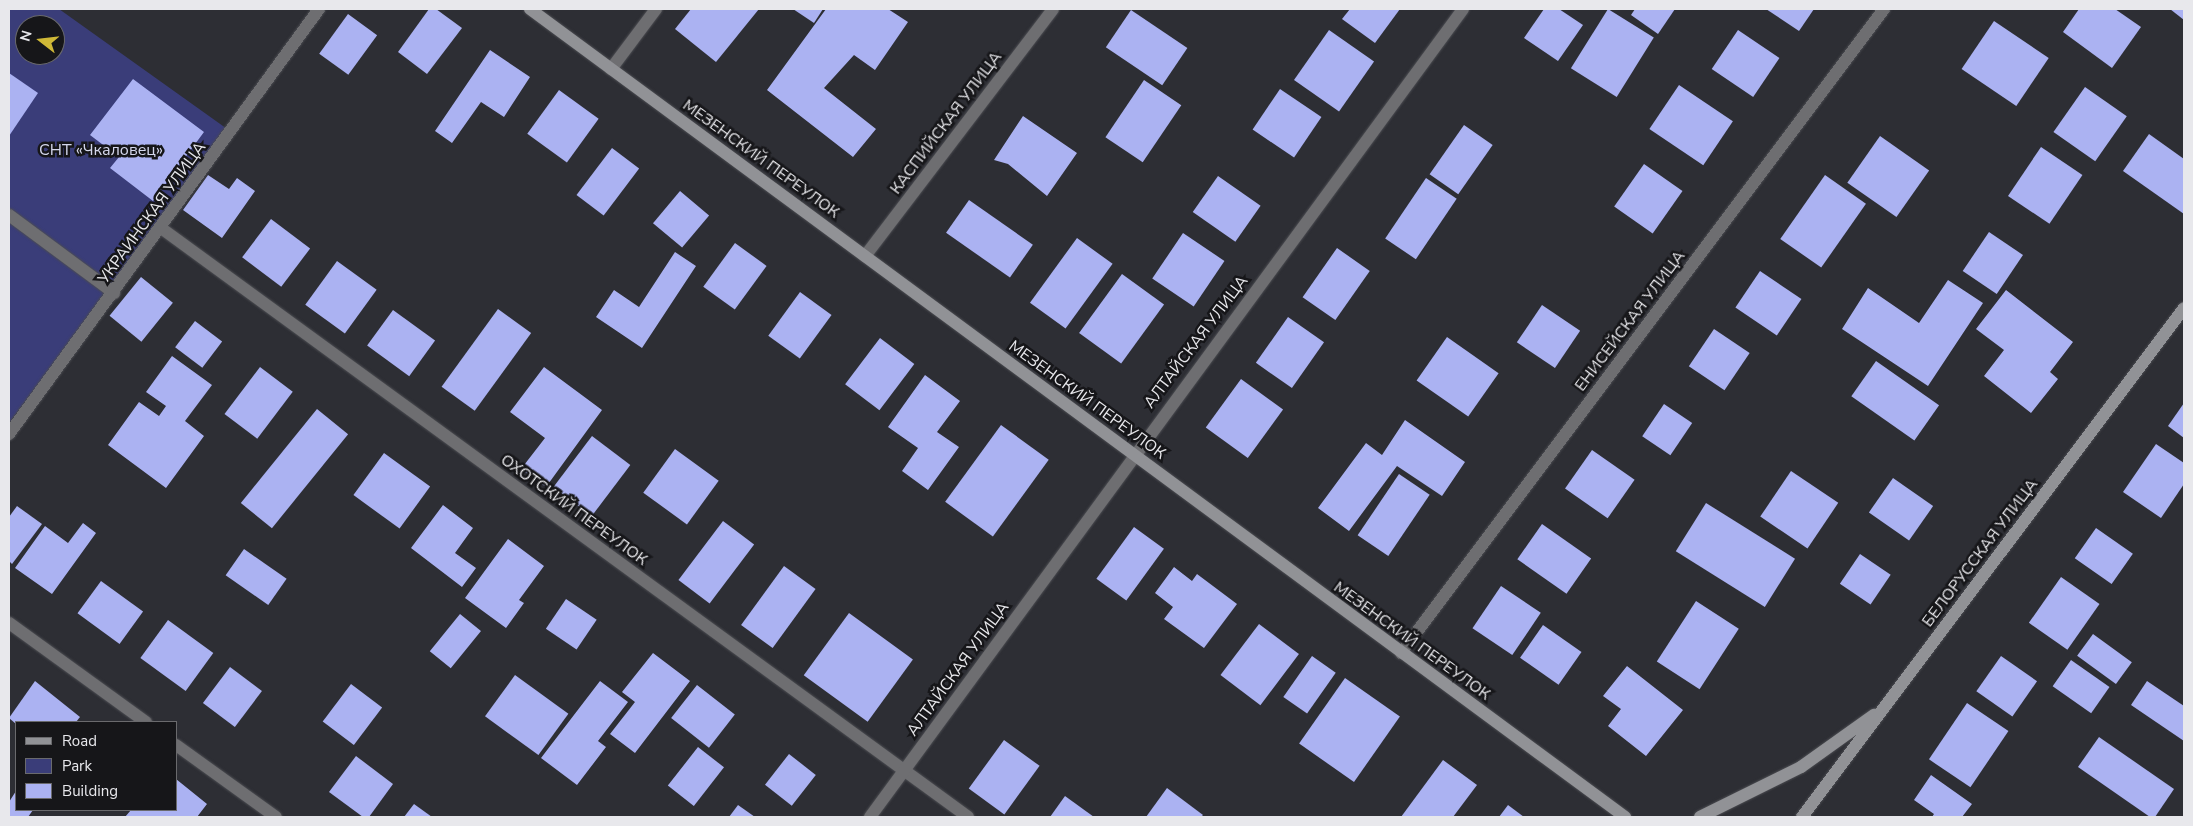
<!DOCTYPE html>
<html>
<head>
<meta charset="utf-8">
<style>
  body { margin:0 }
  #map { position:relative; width:2193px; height:826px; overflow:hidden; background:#2d2e34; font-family:"Nunito Sans",sans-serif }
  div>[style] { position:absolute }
  .green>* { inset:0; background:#3a3d79 }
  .building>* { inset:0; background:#abb2f2; transform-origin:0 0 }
  .roads { filter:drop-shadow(0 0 1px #4b4c51) drop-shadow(0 0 1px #4b4c51) }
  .street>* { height:12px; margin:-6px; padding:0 6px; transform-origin:6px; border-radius:6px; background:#6e6e71 }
  .secondary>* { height:12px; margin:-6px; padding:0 6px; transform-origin:6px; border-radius:6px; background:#919296 }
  span { translate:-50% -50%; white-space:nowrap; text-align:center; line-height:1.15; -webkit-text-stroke:5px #161619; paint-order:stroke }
  .street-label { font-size:16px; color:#e8e8ec }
  .park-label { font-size:16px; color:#d4d7ec }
  .frame { position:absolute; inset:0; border:10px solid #e8e8ec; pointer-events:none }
  .legend { position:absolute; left:15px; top:721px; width:162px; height:90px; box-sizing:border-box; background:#161619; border:1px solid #6a6a6d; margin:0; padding:6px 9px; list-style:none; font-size:15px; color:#e8e8ec }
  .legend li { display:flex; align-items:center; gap:10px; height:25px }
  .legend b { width:25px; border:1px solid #6a6a6d }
  .north { position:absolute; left:15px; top:15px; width:50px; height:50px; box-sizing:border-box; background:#161619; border:1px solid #6a6a6d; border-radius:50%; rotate:286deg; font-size:14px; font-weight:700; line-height:20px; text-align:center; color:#e8e8ec }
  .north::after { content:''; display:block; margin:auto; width:18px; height:22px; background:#cfb837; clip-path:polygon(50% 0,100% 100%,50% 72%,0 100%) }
</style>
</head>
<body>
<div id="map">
  <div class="green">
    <i style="clip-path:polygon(evenodd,9px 9px,59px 9px,230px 131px,9px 423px,9px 9px,25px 25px,55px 25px,55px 55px,25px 55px,25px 25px)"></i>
  </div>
  <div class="building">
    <i style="clip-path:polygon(429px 9px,436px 9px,462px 28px,427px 74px,398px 52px)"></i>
    <i style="clip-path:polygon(691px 9px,759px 9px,716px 62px,675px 29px)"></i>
    <i style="clip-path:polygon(793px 9px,823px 9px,814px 23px)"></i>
    <i style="clip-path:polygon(826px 9px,888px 9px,908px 22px,875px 70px,854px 55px,824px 88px,876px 129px,853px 157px,767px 90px)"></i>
    <i style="clip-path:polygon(1350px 9px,1400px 9px,1375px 43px,1342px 19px)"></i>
    <i style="clip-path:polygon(1544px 9px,1559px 9px,1583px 25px,1558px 61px,1524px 38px)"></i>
    <i style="left:1608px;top:9px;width:54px;height:70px;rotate:32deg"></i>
    <i style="clip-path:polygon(1635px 9px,1675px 9px,1658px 34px,1631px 15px)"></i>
    <i style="clip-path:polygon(1766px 9px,1814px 9px,1799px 31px)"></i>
    <i style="clip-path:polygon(2079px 9px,2115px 9px,2141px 27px,2112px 68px,2063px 32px)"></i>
    <i style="clip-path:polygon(2170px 9px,2184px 9px,2184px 20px)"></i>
    <i style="left:1131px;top:10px;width:68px;height:45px;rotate:34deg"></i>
    <i style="left:348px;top:14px;width:36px;height:49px;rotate:36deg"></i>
    <i style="left:1994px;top:21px;width:66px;height:58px;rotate:34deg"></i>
    <i style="left:1329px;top:30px;width:55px;height:61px;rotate:35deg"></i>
    <i style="left:1738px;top:30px;width:50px;height:47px;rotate:34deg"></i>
    <i style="clip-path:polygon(490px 50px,530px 77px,504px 117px,481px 102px,452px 143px,435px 131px)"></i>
    <i style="clip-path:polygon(9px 73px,38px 93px,9px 136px)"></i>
    <i style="clip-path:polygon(133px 79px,204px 132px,153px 201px,110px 168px,119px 157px,90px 135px)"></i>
    <i style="left:1144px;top:80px;width:45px;height:69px;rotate:34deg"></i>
    <i style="left:1679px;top:85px;width:65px;height:53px;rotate:34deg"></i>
    <i style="left:2085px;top:87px;width:51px;height:55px;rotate:35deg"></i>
    <i style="left:1280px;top:89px;width:50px;height:49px;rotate:34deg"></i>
    <i style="left:559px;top:90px;width:49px;height:54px;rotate:36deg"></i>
    <i style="clip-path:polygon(1023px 116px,1077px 153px,1047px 196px,1008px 164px,994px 160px)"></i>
    <i style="left:1464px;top:125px;width:35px;height:60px;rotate:35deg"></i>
    <i style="clip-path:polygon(2149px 134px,2184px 159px,2184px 214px,2123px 171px)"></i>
    <i style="left:1880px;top:136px;width:60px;height:57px;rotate:35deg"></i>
    <i style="left:2041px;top:147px;width:50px;height:59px;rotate:34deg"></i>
    <i style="left:612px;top:148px;width:34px;height:59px;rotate:37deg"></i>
    <i style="left:1644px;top:164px;width:47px;height:52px;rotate:35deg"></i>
    <i style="clip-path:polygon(208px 175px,229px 189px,237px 178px,255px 191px,222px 238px,183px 210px)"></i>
    <i style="left:1825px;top:175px;width:50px;height:78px;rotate:35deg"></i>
    <i style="left:1218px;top:176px;width:52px;height:44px;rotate:35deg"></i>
    <i style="left:1426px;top:178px;width:37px;height:73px;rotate:34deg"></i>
    <i style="left:680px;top:191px;width:38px;height:42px;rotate:40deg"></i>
    <i style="left:969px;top:200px;width:78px;height:40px;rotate:35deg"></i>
    <i style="left:271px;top:219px;width:49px;height:48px;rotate:37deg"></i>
    <i style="left:1989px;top:232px;width:41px;height:47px;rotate:34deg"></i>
    <i style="left:1183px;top:233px;width:50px;height:55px;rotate:34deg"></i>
    <i style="left:1077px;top:238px;width:44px;height:80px;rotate:36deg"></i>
    <i style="left:735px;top:243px;width:39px;height:54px;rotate:36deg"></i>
    <i style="left:1337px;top:248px;width:40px;height:60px;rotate:35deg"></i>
    <i style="clip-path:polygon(675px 252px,696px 266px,642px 348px,596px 317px,614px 290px,639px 307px)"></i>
    <i style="left:337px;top:261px;width:49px;height:54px;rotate:36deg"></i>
    <i style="left:1760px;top:271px;width:50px;height:44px;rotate:34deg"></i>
    <i style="left:1122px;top:274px;width:52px;height:73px;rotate:36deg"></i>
    <i style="left:141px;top:277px;width:41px;height:50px;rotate:39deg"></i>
    <i style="clip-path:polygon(1948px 280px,1983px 303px,1928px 386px,1842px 329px,1868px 288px,1919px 323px)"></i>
    <i style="clip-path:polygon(2006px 290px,2073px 342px,2050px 372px,2058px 379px,2031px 413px,1984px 376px,2004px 350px,1976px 329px)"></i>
    <i style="left:800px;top:292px;width:39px;height:54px;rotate:36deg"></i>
    <i style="left:1542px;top:305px;width:46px;height:45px;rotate:34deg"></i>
    <i style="left:498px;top:309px;width:41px;height:96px;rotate:36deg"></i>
    <i style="left:393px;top:310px;width:52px;height:44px;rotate:36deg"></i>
    <i style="left:1288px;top:317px;width:44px;height:56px;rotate:35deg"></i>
    <i style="left:195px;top:321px;width:34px;height:33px;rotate:37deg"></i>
    <i style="left:1714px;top:329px;width:43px;height:45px;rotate:34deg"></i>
    <i style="left:1447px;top:337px;width:63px;height:53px;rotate:35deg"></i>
    <i style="left:880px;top:338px;width:43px;height:58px;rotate:37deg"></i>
    <i style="clip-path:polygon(172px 356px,212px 385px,185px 421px,204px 436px,166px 488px,108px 445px,139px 402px,159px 416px,166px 406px,146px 392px)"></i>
    <i style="left:1876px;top:361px;width:77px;height:43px;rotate:35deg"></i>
    <i style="left:260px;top:367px;width:41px;height:59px;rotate:37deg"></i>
    <i style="clip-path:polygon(544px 367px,602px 410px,546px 487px,521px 469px,545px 438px,510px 412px)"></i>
    <i style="clip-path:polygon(925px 375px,960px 401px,937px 432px,959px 447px,928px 490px,902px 471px,918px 448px,888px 427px)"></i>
    <i style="left:1241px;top:379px;width:52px;height:60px;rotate:36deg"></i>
    <i style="clip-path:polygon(2184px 403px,2184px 438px,2168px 426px)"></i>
    <i style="left:1664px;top:404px;width:34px;height:39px;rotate:34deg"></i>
    <i style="left:317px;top:409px;width:40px;height:121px;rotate:39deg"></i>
    <i style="clip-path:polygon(1405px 420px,1465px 462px,1442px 496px,1397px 466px,1349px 531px,1318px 508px,1366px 443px,1382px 455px)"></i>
    <i style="left:1001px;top:425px;width:59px;height:95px;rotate:36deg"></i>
    <i style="left:592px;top:436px;width:48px;height:64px;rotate:37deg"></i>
    <i style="clip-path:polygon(2156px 444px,2184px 463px,2184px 484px,2161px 518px,2123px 492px)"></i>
    <i style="left:675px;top:449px;width:54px;height:54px;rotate:36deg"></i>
    <i style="left:1592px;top:450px;width:52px;height:47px;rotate:35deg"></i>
    <i style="left:384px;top:453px;width:57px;height:52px;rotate:36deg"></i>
    <i style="left:1791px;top:471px;width:57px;height:55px;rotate:34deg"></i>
    <i style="left:1399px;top:474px;width:37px;height:74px;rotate:34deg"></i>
    <i style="left:1893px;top:478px;width:49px;height:42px;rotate:35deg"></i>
    <i style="left:1706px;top:503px;width:105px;height:57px;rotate:32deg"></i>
    <i style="clip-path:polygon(443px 505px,473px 528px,455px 553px,476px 568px,462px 587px,411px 548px)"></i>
    <i style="clip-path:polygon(17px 506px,42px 524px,12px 564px,9px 561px,9px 517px)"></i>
    <i style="left:723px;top:521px;width:39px;height:74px;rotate:37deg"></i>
    <i style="clip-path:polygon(83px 523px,96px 533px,52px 594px,15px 568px,45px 526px,68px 543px)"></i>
    <i style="left:1542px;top:524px;width:60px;height:43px;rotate:35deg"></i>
    <i style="left:1134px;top:527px;width:37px;height:64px;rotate:36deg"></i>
    <i style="left:2096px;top:528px;width:45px;height:37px;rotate:35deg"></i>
    <i style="clip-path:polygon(508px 539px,544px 566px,519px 600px,524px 603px,506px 628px,465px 598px)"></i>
    <i style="left:244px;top:549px;width:52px;height:32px;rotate:35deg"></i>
    <i style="left:1860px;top:554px;width:37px;height:36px;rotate:34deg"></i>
    <i style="left:784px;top:566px;width:39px;height:73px;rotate:36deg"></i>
    <i style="clip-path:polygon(1174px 567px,1192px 581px,1197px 574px,1237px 604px,1204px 648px,1164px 619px,1173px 607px,1155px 593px)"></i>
    <i style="left:2061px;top:577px;width:47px;height:56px;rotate:35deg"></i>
    <i style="left:101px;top:581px;width:52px;height:40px;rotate:36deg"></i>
    <i style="left:1501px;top:586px;width:48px;height:51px;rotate:34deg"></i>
    <i style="left:566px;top:599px;width:37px;height:36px;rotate:34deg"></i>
    <i style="left:1696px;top:601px;width:51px;height:72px;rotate:33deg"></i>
    <i style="left:849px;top:613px;width:79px;height:77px;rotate:36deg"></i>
    <i style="left:460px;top:614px;width:27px;height:48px;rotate:39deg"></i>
    <i style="left:168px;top:620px;width:56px;height:47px;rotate:36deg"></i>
    <i style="left:1259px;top:624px;width:50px;height:64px;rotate:37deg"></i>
    <i style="left:1543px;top:625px;width:47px;height:40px;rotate:35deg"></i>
    <i style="left:2093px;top:634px;width:48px;height:27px;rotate:36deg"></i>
    <i style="clip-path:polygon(653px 653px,690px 681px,635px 753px,610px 734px,635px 702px,622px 692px)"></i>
    <i style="left:1312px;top:656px;width:29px;height:50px;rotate:35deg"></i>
    <i style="left:2001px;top:656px;width:44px;height:43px;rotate:35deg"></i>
    <i style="left:2071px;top:660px;width:47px;height:32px;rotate:35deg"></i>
    <i style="clip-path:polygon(1627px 666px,1683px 710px,1646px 756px,1608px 726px,1621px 709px,1603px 696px)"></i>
    <i style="left:230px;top:667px;width:40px;height:45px;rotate:37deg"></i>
    <i style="left:515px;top:675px;width:66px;height:51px;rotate:36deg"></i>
    <i style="left:1345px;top:678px;width:67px;height:80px;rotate:35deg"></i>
    <i style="clip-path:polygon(35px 681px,80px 717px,76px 722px,16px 724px,9px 718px)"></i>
    <i style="clip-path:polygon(600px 681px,628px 702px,598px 741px,606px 747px,577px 785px,541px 758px)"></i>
    <i style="clip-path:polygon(2147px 681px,2184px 706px,2184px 741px,2131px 705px)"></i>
    <i style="left:351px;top:684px;width:39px;height:47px;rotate:37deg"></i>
    <i style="left:697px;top:685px;width:48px;height:42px;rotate:38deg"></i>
    <i style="left:1967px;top:703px;width:50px;height:68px;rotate:34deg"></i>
    <i style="clip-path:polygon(2099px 737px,2174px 789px,2155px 817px,2150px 817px,2078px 767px)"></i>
    <i style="left:1004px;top:740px;width:44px;height:60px;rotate:36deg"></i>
    <i style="left:698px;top:747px;width:33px;height:49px;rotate:38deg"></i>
    <i style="left:789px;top:754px;width:34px;height:39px;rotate:38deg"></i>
    <i style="clip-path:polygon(356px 756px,393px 784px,369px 817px,363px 817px,329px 792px)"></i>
    <i style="clip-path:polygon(1443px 760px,1477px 785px,1453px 817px,1401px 817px)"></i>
    <i style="clip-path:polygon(1931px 775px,1972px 804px,1962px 817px,1932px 817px,1934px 814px,1914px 800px)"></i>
    <i style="clip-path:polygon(176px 779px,207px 804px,197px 817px,125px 817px,131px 810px,176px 810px)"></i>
    <i style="clip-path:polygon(1167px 788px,1203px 815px,1201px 817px,1146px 817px)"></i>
    <i style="clip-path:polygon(16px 791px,16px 810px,33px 810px,28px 817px,9px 817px,9px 802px)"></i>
    <i style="clip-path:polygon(1065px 796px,1094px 817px,1050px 817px)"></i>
    <i style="clip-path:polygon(414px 804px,432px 817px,404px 817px)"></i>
    <i style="clip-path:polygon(738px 805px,755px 817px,729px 817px)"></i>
    <i style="clip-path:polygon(1508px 805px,1524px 817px,1499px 817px)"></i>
  </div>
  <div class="roads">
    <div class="street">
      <i style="left:611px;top:69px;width:75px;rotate:-53.1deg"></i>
      <i style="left:9px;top:215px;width:131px;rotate:36.6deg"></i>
      <i style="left:161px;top:228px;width:999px;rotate:36.12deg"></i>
      <i style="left:865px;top:256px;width:310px;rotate:-52.7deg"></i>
      <i style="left:9px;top:434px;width:526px;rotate:-53.89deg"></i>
      <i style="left:9px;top:623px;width:169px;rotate:35.9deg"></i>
      <i style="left:1401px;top:653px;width:805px;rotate:-53.13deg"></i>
      <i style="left:176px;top:745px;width:123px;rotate:35.8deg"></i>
      <i style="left:870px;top:817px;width:1002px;rotate:-53.72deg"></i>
    </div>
    <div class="secondary">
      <i style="left:530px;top:9px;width:1361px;rotate:36.42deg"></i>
      <i style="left:1700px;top:817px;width:113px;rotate:-26.3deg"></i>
      <i style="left:1801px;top:767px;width:90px;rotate:-35.5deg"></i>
      <i style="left:1802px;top:817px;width:636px;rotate:-53.11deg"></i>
    </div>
  </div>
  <div class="street-label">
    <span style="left:946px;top:123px;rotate:-53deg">КАСПИЙСКАЯ УЛИЦА</span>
    <span style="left:761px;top:159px;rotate:36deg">МЕЗЕНСКИЙ ПЕРЕУЛОК</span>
    <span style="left:152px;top:213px;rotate:-54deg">УКРАИНСКАЯ УЛИЦА</span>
    <span style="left:1630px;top:321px;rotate:-53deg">ЕНИСЕЙСКАЯ УЛИЦА</span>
    <span style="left:1196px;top:342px;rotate:-53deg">АЛТАЙСКАЯ УЛИЦА</span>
    <span style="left:1087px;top:400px;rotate:36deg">МЕЗЕНСКИЙ ПЕРЕУЛОК</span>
    <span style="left:574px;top:510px;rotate:36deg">ОХОТСКИЙ ПЕРЕУЛОК</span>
    <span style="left:1980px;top:553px;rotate:-53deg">БЕЛОРУССКАЯ УЛИЦА</span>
    <span style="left:1412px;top:641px;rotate:36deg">МЕЗЕНСКИЙ ПЕРЕУЛОК</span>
    <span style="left:958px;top:669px;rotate:-54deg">АЛТАЙСКАЯ УЛИЦА</span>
  </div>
  <div class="park-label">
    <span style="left:101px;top:150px">СНТ «Чкаловец»</span>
  </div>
  <div class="frame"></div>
  <ul class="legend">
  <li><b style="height:6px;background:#919296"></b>Road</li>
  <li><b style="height:14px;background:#3a3d79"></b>Park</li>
  <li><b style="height:14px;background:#abb2f2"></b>Building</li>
  </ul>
  <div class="north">N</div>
</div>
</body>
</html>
